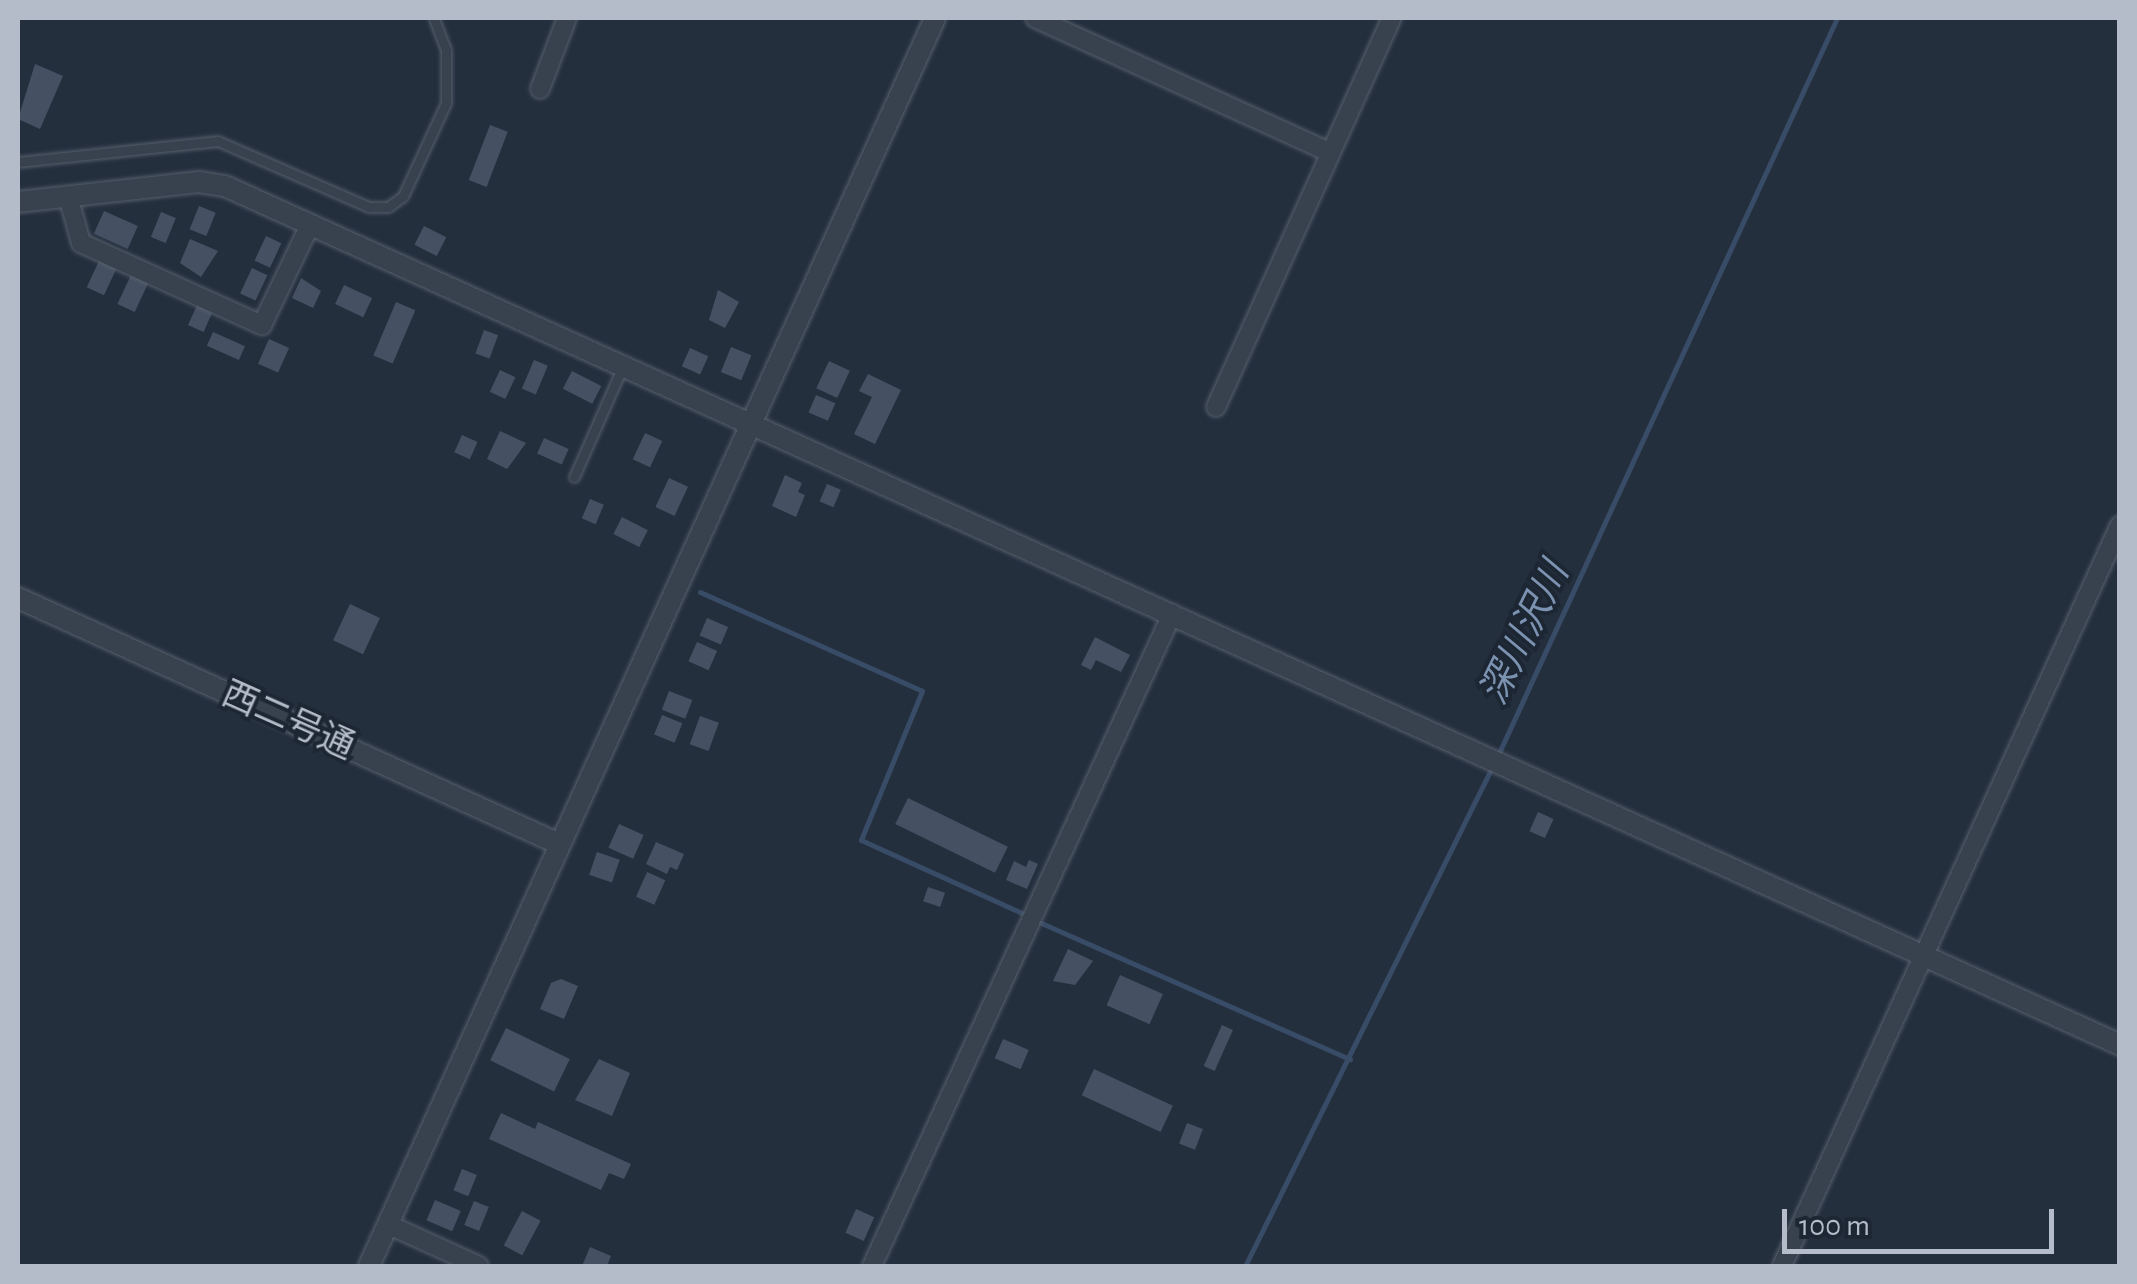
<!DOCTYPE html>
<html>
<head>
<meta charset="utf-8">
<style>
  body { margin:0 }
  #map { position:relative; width:2137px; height:1284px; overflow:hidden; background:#242f3e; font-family:"Alegreya Sans","Noto Sans JP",sans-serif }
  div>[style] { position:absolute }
  .stream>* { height:5px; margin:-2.5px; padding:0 2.5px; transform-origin:2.5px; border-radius:2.5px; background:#394c67 }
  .building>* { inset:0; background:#455162; transform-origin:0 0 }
  .roads { filter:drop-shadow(0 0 2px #565f6c) drop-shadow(0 0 2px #565f6c) }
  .service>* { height:9px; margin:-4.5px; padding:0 4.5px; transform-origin:4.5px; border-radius:4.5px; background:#38414e }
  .minor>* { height:18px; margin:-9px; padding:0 9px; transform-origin:9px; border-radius:9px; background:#38414e }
  .tertiary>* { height:20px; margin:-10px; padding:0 10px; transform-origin:10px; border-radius:10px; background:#38414e }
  span { translate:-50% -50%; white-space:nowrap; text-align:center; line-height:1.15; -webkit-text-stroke:8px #1d2633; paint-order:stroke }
  .street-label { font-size:35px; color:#b4bcc9 }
  .water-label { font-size:38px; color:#7c92b1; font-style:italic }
  .frame { position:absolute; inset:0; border:20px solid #b4bcc9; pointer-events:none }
  .scale { position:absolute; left:1782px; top:1209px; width:272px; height:45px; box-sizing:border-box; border:5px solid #b4bcc9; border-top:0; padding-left:12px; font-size:30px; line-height:35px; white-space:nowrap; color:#b4bcc9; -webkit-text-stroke:8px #1d2633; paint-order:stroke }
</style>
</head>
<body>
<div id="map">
  <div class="stream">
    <i style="left:700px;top:592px;width:243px;rotate:24deg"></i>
    <i style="left:922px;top:691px;width:161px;rotate:112.3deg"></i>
    <i style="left:861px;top:840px;width:177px;rotate:24.4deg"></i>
    <i style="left:1498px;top:755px;width:811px;rotate:-65.3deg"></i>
    <i style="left:1039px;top:922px;width:340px;rotate:23.8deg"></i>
    <i style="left:1245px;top:1266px;width:559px;rotate:-63.66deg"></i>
  </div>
  <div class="building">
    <i style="clip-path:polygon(35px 64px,63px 76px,40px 129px,18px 119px)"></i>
    <i style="left:490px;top:125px;width:19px;height:59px;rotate:21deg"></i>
    <i style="left:199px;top:206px;width:18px;height:25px;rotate:22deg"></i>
    <i style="left:104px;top:211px;width:37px;height:25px;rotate:24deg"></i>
    <i style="left:161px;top:212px;width:16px;height:27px;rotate:22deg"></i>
    <i style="left:424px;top:226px;width:25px;height:21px;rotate:27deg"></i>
    <i style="left:266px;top:236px;width:17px;height:27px;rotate:25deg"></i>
    <i style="clip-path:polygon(190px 239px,218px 251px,201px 277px,180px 263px)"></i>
    <i style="left:99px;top:261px;width:19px;height:29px;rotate:25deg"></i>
    <i style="left:252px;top:268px;width:17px;height:28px;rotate:25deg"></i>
    <i style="left:131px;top:275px;width:19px;height:32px;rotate:25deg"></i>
    <i style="clip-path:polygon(301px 278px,321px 291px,313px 308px,292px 298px)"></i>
    <i style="left:344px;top:285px;width:31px;height:21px;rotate:25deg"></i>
    <i style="clip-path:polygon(718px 290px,739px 302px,725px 328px,709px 320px)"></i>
    <i style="left:396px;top:302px;width:21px;height:58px;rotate:23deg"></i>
    <i style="left:197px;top:305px;width:17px;height:22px;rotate:24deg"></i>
    <i style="left:484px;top:330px;width:15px;height:25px;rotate:20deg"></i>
    <i style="left:213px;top:332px;width:35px;height:15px;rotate:24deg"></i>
    <i style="left:269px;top:339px;width:22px;height:27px;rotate:24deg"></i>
    <i style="left:731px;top:347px;width:22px;height:27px;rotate:22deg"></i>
    <i style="left:690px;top:348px;width:20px;height:20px;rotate:24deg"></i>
    <i style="left:534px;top:360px;width:15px;height:31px;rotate:23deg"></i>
    <i style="left:829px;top:361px;width:23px;height:30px;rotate:25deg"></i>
    <i style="left:500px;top:370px;width:17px;height:24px;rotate:25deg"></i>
    <i style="left:572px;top:371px;width:33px;height:20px;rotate:27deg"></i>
    <i style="clip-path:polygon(868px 374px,901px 390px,875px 444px,854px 434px,872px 397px,859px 391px)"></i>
    <i style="left:816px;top:395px;width:21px;height:19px;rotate:23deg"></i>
    <i style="clip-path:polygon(500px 431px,526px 443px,507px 469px,487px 459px)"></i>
    <i style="left:645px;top:433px;width:19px;height:29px;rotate:25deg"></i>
    <i style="left:462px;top:435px;width:17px;height:19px;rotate:24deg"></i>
    <i style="left:544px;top:438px;width:27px;height:17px;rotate:24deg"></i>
    <i style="clip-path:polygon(785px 475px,802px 483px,798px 492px,805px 495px,796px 517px,772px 506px)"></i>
    <i style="left:669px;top:478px;width:21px;height:32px;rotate:25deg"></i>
    <i style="left:827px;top:484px;width:15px;height:19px;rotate:23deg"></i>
    <i style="left:590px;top:499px;width:15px;height:21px;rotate:23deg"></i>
    <i style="left:622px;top:517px;width:29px;height:19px;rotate:27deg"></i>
    <i style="left:350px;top:604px;width:33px;height:40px;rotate:25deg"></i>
    <i style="left:707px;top:618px;width:23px;height:19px;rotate:23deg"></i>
    <i style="clip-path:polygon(1095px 637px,1130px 655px,1121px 672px,1096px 660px,1091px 670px,1081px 665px)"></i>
    <i style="left:697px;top:642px;width:22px;height:21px;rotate:24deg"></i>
    <i style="left:669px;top:691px;width:25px;height:20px;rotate:21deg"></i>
    <i style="left:662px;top:715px;width:22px;height:21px;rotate:22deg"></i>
    <i style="left:700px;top:716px;width:20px;height:30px;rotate:20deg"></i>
    <i style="left:908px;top:798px;width:111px;height:29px;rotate:26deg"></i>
    <i style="left:1538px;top:812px;width:17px;height:21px;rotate:24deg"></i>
    <i style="left:619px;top:824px;width:27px;height:26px;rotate:24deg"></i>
    <i style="clip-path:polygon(656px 842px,684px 854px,677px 870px,670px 867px,667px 874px,646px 864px)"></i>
    <i style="left:597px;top:852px;width:24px;height:24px;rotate:19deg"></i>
    <i style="clip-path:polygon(1029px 860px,1038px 864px,1027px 889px,1006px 880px,1014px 861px,1026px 867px)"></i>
    <i style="left:647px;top:872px;width:20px;height:27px;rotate:24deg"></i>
    <i style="left:928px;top:887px;width:18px;height:15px;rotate:19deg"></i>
    <i style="clip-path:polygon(1068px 949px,1093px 961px,1075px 985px,1053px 981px)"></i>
    <i style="left:1120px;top:975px;width:47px;height:33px;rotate:24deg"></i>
    <i style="clip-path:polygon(561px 979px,578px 986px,564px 1019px,540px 1009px,551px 983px)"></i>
    <i style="left:1222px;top:1025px;width:12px;height:45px;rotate:24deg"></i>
    <i style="left:506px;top:1028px;width:71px;height:36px;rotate:26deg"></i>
    <i style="left:1003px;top:1039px;width:28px;height:21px;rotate:23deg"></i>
    <i style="clip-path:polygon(599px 1059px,630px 1073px,612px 1116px,575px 1100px)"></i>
    <i style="left:1094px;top:1069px;width:87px;height:29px;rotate:25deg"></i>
    <i style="clip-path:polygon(501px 1113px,535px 1129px,538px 1122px,631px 1164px,624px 1179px,609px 1173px,601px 1190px,489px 1139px)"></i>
    <i style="left:1187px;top:1123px;width:17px;height:22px;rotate:21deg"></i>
    <i style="left:462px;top:1169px;width:16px;height:23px;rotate:22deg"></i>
    <i style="left:435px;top:1200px;width:28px;height:22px;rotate:23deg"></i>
    <i style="left:474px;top:1201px;width:16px;height:26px;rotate:22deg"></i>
    <i style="left:856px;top:1209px;width:20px;height:26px;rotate:24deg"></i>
    <i style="left:522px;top:1211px;width:21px;height:39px;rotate:28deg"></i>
    <i style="clip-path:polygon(590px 1247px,611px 1256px,607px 1266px,582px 1266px)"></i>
  </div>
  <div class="roads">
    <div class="service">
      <i style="left:18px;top:162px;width:201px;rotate:-6deg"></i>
      <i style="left:218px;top:141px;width:165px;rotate:23.6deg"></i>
      <i style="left:369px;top:207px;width:19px"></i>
      <i style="left:388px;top:207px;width:19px;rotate:-36deg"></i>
      <i style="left:403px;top:196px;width:102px;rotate:-65.2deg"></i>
      <i style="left:446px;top:103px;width:53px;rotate:-90deg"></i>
      <i style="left:446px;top:50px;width:34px;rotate:-111deg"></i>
      <i style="left:574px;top:477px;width:119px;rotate:-66.2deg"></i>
    </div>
    <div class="minor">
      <i style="left:1035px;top:18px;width:325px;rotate:24.5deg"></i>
      <i style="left:540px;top:89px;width:76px;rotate:-69.2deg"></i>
      <i style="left:68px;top:196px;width:49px;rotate:74.5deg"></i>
      <i style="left:81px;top:243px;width:199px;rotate:24.4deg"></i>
      <i style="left:262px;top:325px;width:111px;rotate:-64.4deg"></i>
      <i style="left:1216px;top:407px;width:427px;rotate:-65.7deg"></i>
      <i style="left:387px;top:1224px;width:101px;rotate:24.5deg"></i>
      <i style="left:872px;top:1266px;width:718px;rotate:-65.29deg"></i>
      <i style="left:1782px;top:1266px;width:814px;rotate:-65.48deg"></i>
    </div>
    <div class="tertiary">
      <i style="left:18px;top:202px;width:182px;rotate:-6.3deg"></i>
      <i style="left:199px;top:182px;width:26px;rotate:9deg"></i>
      <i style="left:225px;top:186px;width:2081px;rotate:24.38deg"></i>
      <i style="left:18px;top:598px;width:594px;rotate:24.45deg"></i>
      <i style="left:369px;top:1266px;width:1370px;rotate:-65.6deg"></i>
    </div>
  </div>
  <div class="street-label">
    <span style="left:288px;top:721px;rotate:24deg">西二号通</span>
  </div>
  <div class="water-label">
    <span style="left:1526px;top:634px;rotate:-64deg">深川沢川</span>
  </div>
  <div class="frame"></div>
  <div class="scale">100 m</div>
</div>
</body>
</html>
